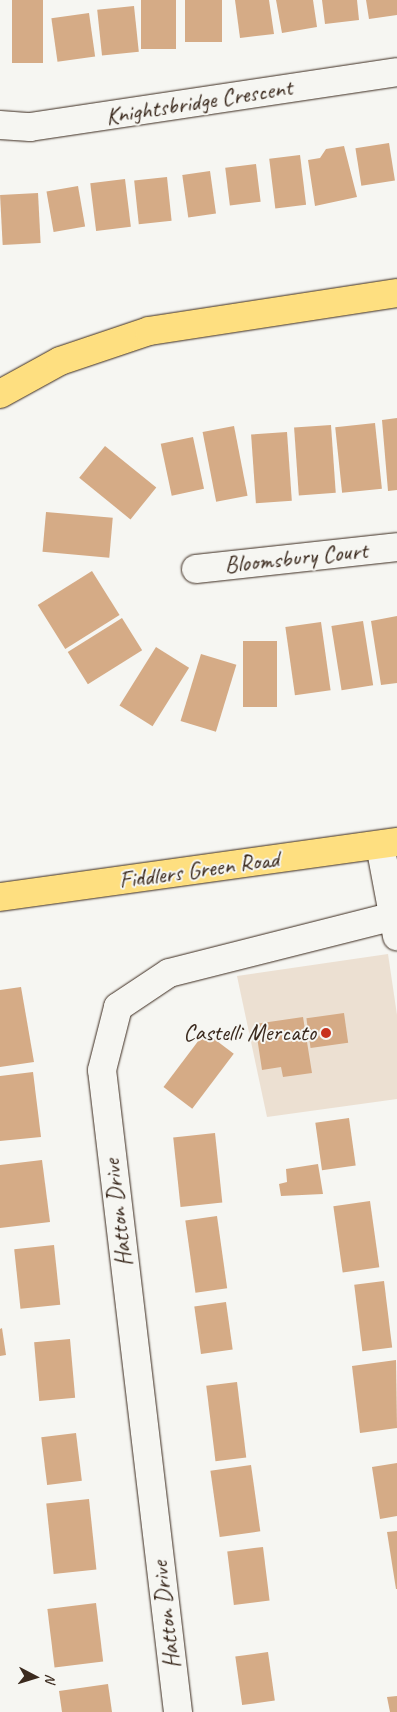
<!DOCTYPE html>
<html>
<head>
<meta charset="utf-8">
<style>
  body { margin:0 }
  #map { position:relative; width:397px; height:1712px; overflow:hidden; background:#f6f6f2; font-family:Caveat,sans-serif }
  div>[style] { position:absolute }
  .built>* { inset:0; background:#ece0d2 }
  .building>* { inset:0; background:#d5ab86; transform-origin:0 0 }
  .roads { filter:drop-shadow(0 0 1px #3b2a1e) drop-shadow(0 0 1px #3b2a1e) }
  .minor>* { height:28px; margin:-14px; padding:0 14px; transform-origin:14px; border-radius:14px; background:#f6f6f2 }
  .major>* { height:28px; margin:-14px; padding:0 14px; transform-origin:14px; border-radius:14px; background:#fedf80 }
  .highway>* { height:28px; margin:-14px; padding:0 14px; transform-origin:14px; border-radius:14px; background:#fedf80 }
  .dots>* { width:14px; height:14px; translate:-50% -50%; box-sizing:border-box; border:2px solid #f6f6f2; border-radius:50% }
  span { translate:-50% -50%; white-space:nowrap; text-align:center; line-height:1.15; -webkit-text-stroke:4px #f6f6f2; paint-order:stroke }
  .street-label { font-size:24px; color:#3b2a1e }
  .poi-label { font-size:24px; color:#3b2a1e }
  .right { translate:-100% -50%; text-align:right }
  .north { position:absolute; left:10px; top:1652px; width:50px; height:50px; -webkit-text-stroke:4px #f6f6f2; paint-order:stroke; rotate:95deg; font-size:14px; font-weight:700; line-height:20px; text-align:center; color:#3b2a1e }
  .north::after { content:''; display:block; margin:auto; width:18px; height:22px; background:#3b2a1e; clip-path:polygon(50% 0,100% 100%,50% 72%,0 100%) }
</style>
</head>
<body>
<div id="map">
  <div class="built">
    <i style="clip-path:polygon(388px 954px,397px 1015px,397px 1099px,267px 1117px,237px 976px)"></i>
  </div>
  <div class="building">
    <i style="left:12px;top:0;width:31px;height:63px"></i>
    <i style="left:141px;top:0;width:35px;height:49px"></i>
    <i style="left:185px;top:0;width:37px;height:42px"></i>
    <i style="clip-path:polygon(235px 0,269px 0,274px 34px,240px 38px)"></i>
    <i style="clip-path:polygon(276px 0,313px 0,317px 27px,282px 33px)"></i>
    <i style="clip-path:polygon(322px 0,357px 0,359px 20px,325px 24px)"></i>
    <i style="clip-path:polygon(366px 0,397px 0,397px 15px,369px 19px)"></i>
    <i style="left:134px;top:6px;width:46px;height:37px;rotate:84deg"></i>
    <i style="left:89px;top:13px;width:44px;height:38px;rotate:82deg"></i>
    <i style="left:389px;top:143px;width:38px;height:34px;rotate:81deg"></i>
    <i style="clip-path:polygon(344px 146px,357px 197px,315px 206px,308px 160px,320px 158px,326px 149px)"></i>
    <i style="left:300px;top:155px;width:50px;height:31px;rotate:83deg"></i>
    <i style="left:256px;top:164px;width:38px;height:31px;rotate:83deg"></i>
    <i style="left:210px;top:171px;width:43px;height:28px;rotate:82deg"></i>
    <i style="left:167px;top:177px;width:44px;height:33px;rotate:84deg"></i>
    <i style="left:125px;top:179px;width:48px;height:35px;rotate:83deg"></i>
    <i style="left:78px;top:186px;width:41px;height:32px;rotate:80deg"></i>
    <i style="left:38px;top:193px;width:50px;height:38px;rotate:87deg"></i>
    <i style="clip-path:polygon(397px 418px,397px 490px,388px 491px,382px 420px)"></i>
    <i style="left:375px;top:423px;width:66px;height:40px;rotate:84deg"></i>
    <i style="left:331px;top:425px;width:68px;height:37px;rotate:86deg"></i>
    <i style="left:234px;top:426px;width:71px;height:32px;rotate:79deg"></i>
    <i style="left:287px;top:432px;width:69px;height:36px;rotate:86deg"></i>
    <i style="left:193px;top:437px;width:53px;height:33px;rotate:78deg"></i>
    <i style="left:105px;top:446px;width:66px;height:41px;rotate:39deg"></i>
    <i style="left:46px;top:512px;width:67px;height:40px;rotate:5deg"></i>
    <i style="left:92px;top:571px;width:52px;height:64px;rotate:58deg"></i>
    <i style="clip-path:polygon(397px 616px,397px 683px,381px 685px,371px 621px)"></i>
    <i style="left:122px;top:618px;width:38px;height:64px;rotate:58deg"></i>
    <i style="left:363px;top:621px;width:65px;height:32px;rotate:81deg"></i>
    <i style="left:321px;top:622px;width:69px;height:36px;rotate:82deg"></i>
    <i style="left:243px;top:641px;width:34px;height:66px"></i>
    <i style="left:156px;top:647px;width:39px;height:69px;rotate:32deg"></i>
    <i style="left:201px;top:654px;width:37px;height:70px;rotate:17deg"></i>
    <i style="clip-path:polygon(21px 987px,34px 1062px,0 1067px,0 990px)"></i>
    <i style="left:344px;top:1013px;width:30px;height:38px;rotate:82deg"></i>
    <i style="clip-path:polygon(303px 1017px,312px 1073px,283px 1077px,281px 1067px,262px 1070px,255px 1024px)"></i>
    <i style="left:205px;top:1032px;width:36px;height:69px;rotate:37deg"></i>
    <i style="clip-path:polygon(33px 1072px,41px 1137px,0 1141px,0 1076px)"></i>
    <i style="left:349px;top:1118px;width:48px;height:34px;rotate:82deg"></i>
    <i style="left:215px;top:1133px;width:70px;height:42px;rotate:84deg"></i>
    <i style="clip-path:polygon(42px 1160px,50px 1222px,0 1228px,0 1165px)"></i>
    <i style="clip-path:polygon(318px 1164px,323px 1194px,281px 1196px,279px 1184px,287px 1182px,286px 1169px)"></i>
    <i style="left:370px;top:1201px;width:67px;height:37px;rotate:82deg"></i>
    <i style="left:217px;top:1216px;width:73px;height:32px;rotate:82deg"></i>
    <i style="left:54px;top:1245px;width:60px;height:40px;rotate:84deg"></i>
    <i style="left:384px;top:1281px;width:67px;height:30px;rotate:83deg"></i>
    <i style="left:226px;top:1302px;width:48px;height:32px;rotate:82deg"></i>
    <i style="clip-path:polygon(2px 1328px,6px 1355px,0 1356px,0 1329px)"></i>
    <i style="left:70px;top:1339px;width:59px;height:36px;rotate:85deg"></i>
    <i style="clip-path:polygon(396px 1360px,397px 1428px,360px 1433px,352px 1366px)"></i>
    <i style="left:237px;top:1382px;width:76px;height:31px;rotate:83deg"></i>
    <i style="left:76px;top:1433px;width:48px;height:35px;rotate:83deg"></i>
    <i style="clip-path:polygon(397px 1463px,397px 1516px,380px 1519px,372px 1467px)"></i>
    <i style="left:251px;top:1465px;width:67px;height:41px;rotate:82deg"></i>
    <i style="left:89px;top:1499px;width:71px;height:43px;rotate:84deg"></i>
    <i style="clip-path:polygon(397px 1531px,397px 1589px,396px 1589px,387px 1532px)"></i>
    <i style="left:263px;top:1547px;width:54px;height:36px;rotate:83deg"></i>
    <i style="left:96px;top:1603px;width:59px;height:49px;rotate:83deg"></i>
    <i style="left:268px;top:1652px;width:49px;height:33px;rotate:82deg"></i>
    <i style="clip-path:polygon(108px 1684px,112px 1712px,62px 1712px,59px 1691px)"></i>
    <i style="clip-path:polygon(397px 1696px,397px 1712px,390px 1712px,387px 1697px)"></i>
  </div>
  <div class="roads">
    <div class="minor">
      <i style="left:0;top:125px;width:30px;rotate:4deg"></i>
      <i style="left:30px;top:127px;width:371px;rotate:-8.5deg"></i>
      <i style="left:196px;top:569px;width:202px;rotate:-6.2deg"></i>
      <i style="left:380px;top:845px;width:93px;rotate:79.4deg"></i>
      <i style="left:178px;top:1712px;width:646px;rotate:-96.75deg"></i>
      <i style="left:102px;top:1070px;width:65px;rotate:-75.7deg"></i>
      <i style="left:118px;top:1007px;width:61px;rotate:-33.7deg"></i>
      <i style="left:169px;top:973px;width:232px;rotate:-14.2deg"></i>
    </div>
    <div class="major">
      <i style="left:0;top:897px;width:401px;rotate:-7.9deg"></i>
    </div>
    <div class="highway">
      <i style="left:0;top:394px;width:68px;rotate:-28.8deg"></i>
      <i style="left:60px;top:361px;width:94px;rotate:-18.6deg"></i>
      <i style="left:149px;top:331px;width:251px;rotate:-8.7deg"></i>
    </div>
  </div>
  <div class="dots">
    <i style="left:326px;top:1033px;background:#c8321e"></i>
  </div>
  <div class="street-label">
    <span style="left:199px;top:102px;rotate:-9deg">Knightsbridge Crescent</span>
    <span style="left:296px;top:558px;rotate:-6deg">Bloomsbury Court</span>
    <span style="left:199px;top:870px;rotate:-8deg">Fiddlers Green Road</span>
    <span style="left:118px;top:1213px;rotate:-97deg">Hatton Drive</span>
    <span style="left:166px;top:1615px;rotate:-97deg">Hatton Drive</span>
  </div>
  <div class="poi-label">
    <span class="right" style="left:316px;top:1033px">Castelli Mercato</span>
  </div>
  <div class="north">N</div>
</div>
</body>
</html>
